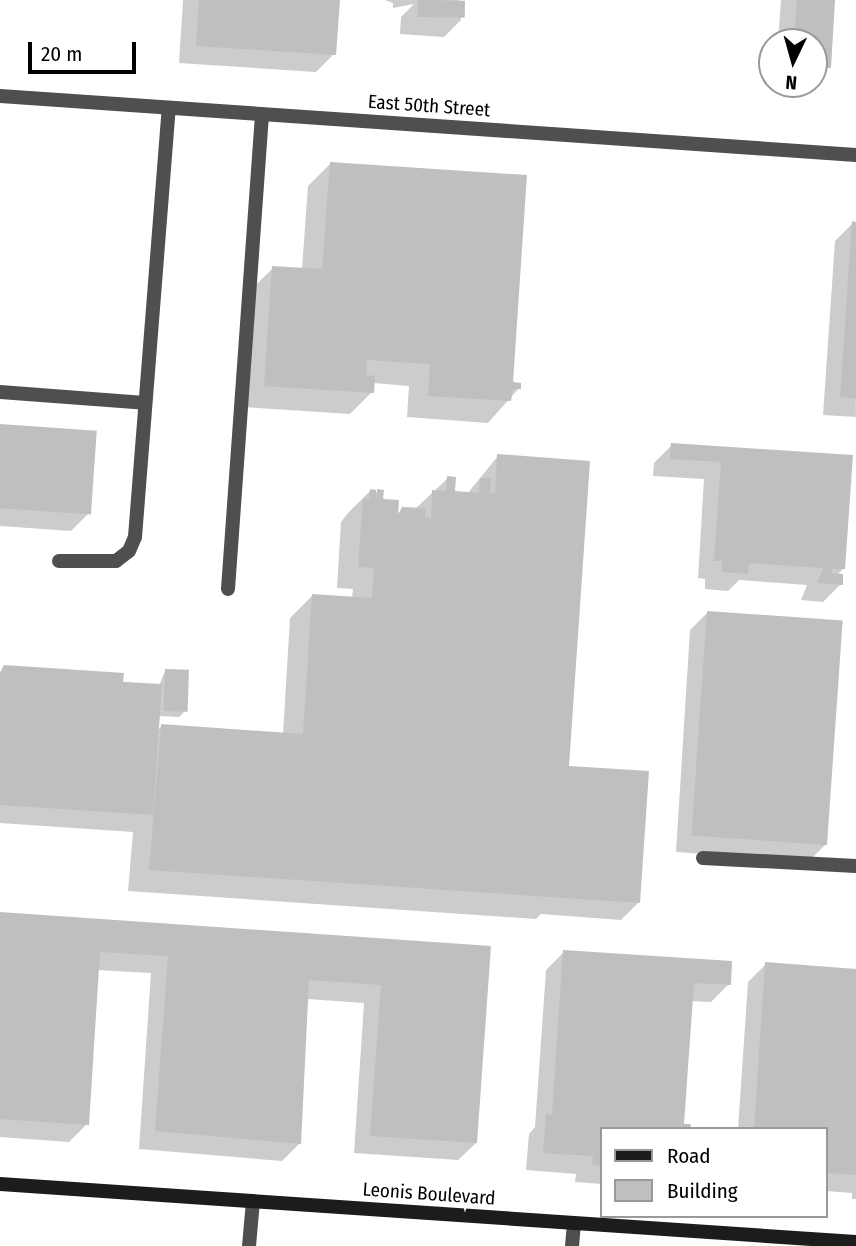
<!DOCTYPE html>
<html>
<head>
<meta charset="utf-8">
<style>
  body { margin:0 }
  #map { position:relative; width:856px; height:1246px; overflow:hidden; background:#fff; font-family:"Fira Sans Condensed",sans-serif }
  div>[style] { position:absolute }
  .shadow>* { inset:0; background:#0003 }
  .building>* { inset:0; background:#bfbfbf; transform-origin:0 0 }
  .service>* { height:14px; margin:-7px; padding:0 7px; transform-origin:7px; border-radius:7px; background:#4f4f4f }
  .minor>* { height:14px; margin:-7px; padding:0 7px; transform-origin:7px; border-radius:7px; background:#4f4f4f }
  .secondary>* { height:14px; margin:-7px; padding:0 7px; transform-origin:7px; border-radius:7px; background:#1c1c1c }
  span { translate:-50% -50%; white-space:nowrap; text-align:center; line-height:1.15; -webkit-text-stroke:6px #fff; paint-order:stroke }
  .street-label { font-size:19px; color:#000 }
  .legend { position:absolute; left:600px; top:1127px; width:228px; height:91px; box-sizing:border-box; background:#fff; border:2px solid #999; margin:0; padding:9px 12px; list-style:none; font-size:21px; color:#000 }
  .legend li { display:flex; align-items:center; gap:14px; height:35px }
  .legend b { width:35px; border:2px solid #999 }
  .north { position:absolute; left:758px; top:28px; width:70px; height:70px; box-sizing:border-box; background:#fff; border:2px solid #999; border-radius:50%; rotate:185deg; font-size:19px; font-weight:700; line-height:28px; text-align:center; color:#000 }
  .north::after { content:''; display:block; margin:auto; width:24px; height:32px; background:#000; clip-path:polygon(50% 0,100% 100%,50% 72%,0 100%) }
  .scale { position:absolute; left:28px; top:42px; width:108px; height:32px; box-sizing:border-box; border:4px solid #000; border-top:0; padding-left:9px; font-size:21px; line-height:24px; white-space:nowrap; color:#000; -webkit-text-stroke:5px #fff; paint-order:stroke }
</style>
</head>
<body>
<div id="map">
  <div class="shadow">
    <i style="clip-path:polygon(183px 0,338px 0,334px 54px,316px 72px,179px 63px)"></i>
    <i style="clip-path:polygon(385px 0,459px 0,461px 20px,444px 37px,400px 34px,401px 17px,414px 4px,393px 8px,393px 3px)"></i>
    <i style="clip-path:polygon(781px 0,834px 0,829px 67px,814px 82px,814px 42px,778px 42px)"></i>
    <i style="clip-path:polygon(330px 164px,519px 388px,488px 423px,407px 417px,409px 386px,373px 383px,372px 392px,350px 414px,243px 407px,251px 290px,273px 268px,302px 269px,308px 186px)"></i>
    <i style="clip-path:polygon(853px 223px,856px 417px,823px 415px,835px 241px)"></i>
    <i style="clip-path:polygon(0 426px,89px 513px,71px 531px,0 526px)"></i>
    <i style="clip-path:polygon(672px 445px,851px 457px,844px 568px,836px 576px,841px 584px,823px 602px,801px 600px,807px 585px,739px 580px,728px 591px,705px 589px,705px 579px,698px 578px,704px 479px,653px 476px,654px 463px)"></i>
    <i style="clip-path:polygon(498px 456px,567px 771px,639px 902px,621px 920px,541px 914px,536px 919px,128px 891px,133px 832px,0 823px,0 672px,5px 667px,159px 686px,165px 671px,185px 711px,179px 717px,158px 716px,157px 731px,162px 726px,283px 734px,290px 618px,313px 595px,352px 598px,353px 589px,337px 588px,341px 522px,348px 513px,370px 491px,374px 495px,378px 491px,396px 515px,403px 509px,415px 509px,448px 478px,453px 493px,467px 494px)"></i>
    <i style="clip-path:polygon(708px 612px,827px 843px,809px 861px,676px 852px,690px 630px)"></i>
    <i style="clip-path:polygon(0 914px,489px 948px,476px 1143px,458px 1160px,354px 1153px,364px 1003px,307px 999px,300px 1143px,282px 1161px,139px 1149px,151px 973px,97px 970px,87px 1124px,69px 1142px,0 1137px)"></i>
    <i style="clip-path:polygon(564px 952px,729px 984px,711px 1002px,691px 1001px,682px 1126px,602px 1129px,602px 1184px,575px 1182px,576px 1174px,526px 1170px,529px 1134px,535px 1127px,546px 970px)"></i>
    <i style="clip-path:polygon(766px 964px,856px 970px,856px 1199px,852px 1199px,852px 1193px,826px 1191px,826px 1129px,738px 1129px,748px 982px)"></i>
  </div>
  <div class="building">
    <i style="clip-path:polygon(199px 0,340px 0,336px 55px,196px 46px)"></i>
    <i style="left:418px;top:0;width:47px;height:17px;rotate:1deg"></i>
    <i style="clip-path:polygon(797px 0,835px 0,831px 68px,814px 67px,814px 42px,794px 42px)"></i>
    <i style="clip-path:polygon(330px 162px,527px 175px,513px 382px,521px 383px,521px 389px,513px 389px,511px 401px,428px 396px,430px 364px,367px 360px,366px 375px,375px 376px,374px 393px,264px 386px,272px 266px,322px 269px)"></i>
    <i style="clip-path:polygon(852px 221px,856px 222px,856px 399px,840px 397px)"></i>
    <i style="left:0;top:424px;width:97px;height:84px;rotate:4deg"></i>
    <i style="clip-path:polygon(671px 443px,853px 455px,845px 569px,832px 569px,832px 573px,843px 574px,843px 585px,817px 583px,823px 568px,749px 563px,748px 574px,722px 572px,722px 561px,714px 561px,721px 462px,670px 459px)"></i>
    <i style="clip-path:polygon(497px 454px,590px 461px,569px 766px,649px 771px,640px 903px,149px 870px,161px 724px,303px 734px,312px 594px,372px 598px,374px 568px,358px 567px,363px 498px,369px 499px,370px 489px,376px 490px,377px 498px,377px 489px,384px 490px,383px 499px,399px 500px,398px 515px,402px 507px,426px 508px,425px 517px,431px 518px,432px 490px,446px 491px,447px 476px,456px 477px,455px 491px,479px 493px,480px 478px,491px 478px,490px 493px,495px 494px)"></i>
    <i style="left:707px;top:611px;width:136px;height:225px;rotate:4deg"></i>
    <i style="clip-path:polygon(4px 665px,124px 673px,123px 682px,162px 684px,153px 815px,0 805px,0 673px)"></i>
    <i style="left:165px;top:669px;width:24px;height:42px;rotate:2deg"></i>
    <i style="clip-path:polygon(0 912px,491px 946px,477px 1143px,370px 1136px,381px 985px,309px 980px,301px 1144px,155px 1131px,168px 956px,100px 952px,89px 1125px,0 1119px)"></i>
    <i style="clip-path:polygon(563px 950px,732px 961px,731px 985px,694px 983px,684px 1124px,691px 1124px,690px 1129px,602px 1129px,602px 1166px,592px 1165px,593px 1156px,543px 1153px,546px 1114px,552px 1115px)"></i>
    <i style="clip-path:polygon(765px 962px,856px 969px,856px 1175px,826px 1173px,826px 1129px,754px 1129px)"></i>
  </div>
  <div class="service">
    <i style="left:0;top:392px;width:145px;rotate:4.3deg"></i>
    <i style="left:59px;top:561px;width:57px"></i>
    <i style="left:116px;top:561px;width:16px;rotate:-38deg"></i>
    <i style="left:129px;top:551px;width:15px;rotate:-67deg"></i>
    <i style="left:135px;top:537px;width:430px;rotate:-85.5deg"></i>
    <i style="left:228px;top:589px;width:476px;rotate:-85.9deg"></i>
    <i style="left:703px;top:858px;width:153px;rotate:3deg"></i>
    <i style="left:249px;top:1246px;width:45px;rotate:-84.9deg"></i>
    <i style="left:572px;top:1246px;width:23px;rotate:-85deg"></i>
  </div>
  <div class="minor">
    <i style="left:0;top:96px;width:858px;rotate:3.94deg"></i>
  </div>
  <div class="secondary">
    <i style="left:0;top:1184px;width:858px;rotate:3.88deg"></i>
  </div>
  <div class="street-label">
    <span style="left:429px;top:106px;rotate:4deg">East 50th Street</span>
    <span style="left:429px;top:1194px;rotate:4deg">Leonis Boulevard</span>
  </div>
  <ul class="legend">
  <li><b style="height:9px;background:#1c1c1c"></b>Road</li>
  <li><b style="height:19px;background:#bfbfbf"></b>Building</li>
  </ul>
  <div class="north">N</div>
  <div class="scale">20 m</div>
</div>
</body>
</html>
